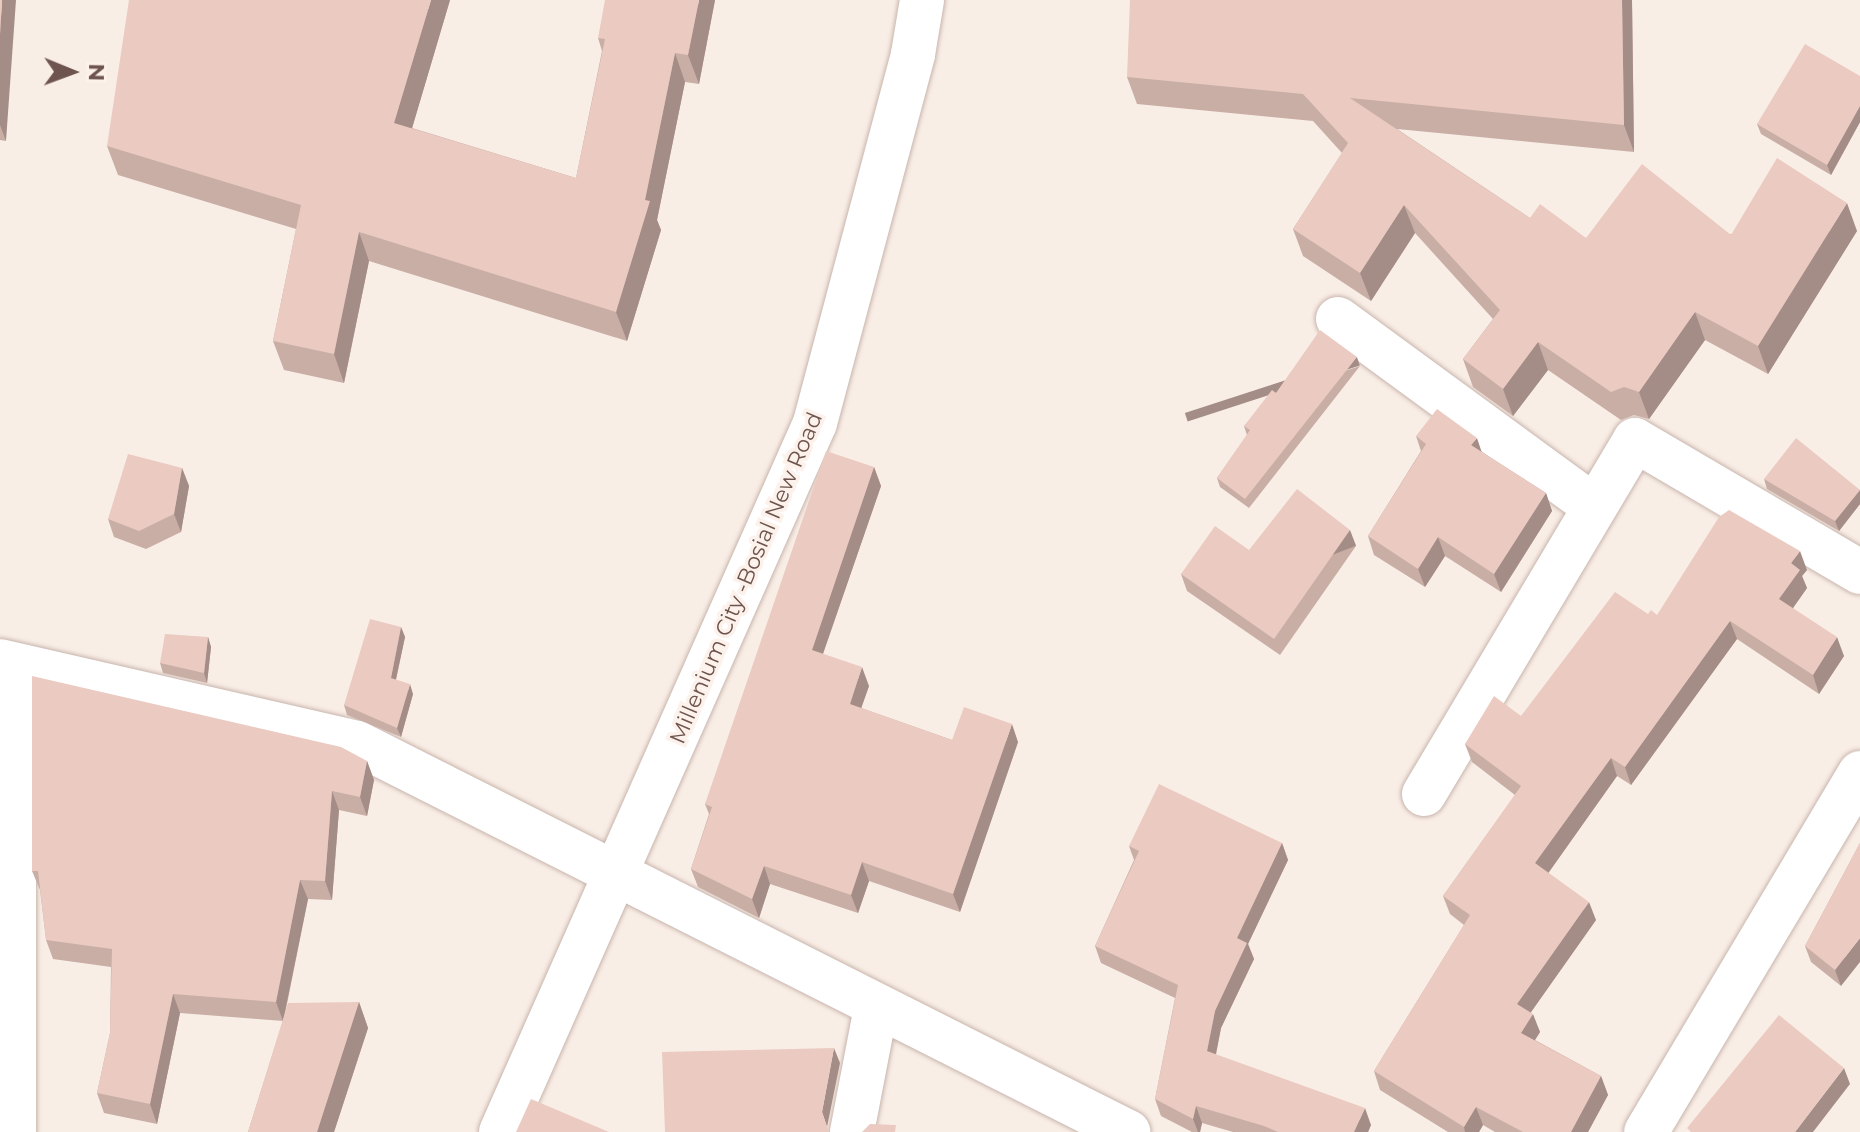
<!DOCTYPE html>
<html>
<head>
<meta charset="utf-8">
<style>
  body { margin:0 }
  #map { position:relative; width:1860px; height:1132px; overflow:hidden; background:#f9eee6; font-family:Montserrat,sans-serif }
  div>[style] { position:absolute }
  .roads { filter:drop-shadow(0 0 2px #c8b5ad) drop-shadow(0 0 2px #c8b5ad) }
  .street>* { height:44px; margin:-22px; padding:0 22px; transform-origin:22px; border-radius:22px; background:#fff }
  .secondary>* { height:44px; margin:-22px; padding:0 22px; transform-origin:22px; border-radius:22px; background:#fff }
  .wall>* { inset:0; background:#c9aea6 }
  .shaded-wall>* { inset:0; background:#a48d87; transform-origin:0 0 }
  .building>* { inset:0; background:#eacac1 }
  span { translate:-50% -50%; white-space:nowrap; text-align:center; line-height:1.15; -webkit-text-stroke:7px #fcf2eb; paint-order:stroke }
  .street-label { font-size:22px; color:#6e544e }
  .north { position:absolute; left:32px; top:32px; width:80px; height:80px; -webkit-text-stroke:6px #fcf2eb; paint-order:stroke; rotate:91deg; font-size:22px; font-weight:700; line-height:32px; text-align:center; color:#6e544e }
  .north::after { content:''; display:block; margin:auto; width:28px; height:36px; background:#6e544e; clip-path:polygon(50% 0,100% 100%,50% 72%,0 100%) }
</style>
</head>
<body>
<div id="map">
  <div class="roads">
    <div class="street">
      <i style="left:1338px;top:319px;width:318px;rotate:36.2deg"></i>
      <i style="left:0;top:661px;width:366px;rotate:12.9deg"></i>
      <i style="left:357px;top:743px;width:864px;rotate:26.77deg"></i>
      <i style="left:14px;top:666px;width:466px;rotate:90deg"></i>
      <i style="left:1424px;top:794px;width:412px;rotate:-59.2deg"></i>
      <i style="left:1635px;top:440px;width:261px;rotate:30.4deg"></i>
      <i style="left:852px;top:1132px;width:127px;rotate:-79.1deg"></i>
      <i style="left:1646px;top:1132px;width:418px;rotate:-59.2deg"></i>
    </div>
    <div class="secondary">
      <i style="left:501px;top:1132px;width:775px;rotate:-66.11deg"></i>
      <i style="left:815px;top:423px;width:382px;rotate:-75.1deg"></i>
      <i style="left:913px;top:54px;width:55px;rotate:-80.5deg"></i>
    </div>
  </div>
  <div class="wall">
    <i style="clip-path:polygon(0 0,6px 141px,0 140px)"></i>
    <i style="clip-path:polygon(450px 0,412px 128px,576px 178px,602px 51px,598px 38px,715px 0,699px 84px,685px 82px,657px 220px,661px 230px,627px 341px,369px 261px,344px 383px,284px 370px,273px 341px,296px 229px,118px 175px,107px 146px)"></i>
    <i style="clip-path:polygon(1632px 0,1634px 152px,1397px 129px,1530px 218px,1586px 238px,1857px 231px,1768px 374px,1705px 340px,1649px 419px,1634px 415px,1621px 420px,1548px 370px,1513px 416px,1473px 387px,1463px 359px,1493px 319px,1415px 233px,1371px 301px,1303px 256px,1293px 229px,1342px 153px,1313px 121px,1137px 104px,1127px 77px)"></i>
    <i style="clip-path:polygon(1860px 76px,1860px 122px,1831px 175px,1761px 134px,1757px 124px)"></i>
    <i style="clip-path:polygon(1360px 366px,1249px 508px,1220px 487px,1217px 478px,1247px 435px,1244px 426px,1276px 393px)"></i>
    <i style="clip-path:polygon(1416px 436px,1482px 452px,1546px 493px,1552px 511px,1501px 592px,1445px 556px,1425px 587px,1374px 555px,1368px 536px,1421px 451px)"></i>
    <i style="clip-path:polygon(874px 467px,881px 486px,823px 654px,869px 686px,861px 708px,952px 740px,1018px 742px,960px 912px,869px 881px,858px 913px,770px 884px,759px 918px,698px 887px,691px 869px,709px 814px,705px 804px)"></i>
    <i style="clip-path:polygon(182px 468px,189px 486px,181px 532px,146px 549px,114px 537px,108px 519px)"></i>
    <i style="clip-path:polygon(1764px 479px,1860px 490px,1860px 504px,1839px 531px,1767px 489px)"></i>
    <i style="clip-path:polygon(1356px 546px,1280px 655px,1187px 591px,1181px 574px,1249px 550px)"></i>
    <i style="clip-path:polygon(1807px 570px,1802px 576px,1807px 588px,1793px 608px,1844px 656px,1819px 694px,1737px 639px,1631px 785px,1617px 776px,1548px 873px,1596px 920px,1531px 1012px,1540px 1032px,1535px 1040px,1601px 1076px,1608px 1095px,1588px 1132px,1495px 1132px,1483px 1125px,1479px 1132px,1448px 1132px,1380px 1090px,1374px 1071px,1464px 925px,1450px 914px,1443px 896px,1515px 795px,1472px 762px,1465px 744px,1521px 716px,1648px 614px,1657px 615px)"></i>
    <i style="clip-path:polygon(401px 627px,405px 637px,396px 680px,413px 694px,401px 737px,347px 715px,344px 705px)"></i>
    <i style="clip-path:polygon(208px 637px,211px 647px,207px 683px,163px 673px,160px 663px)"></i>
    <i style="clip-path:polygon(367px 761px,374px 780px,367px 816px,339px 810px,332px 900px,308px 899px,285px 1014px,359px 1002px,368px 1028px,334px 1132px,248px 1132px,283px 1021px,180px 1013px,157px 1124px,104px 1113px,97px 1093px,110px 1033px,111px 967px,53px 959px,46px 940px,40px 890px,32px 871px)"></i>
    <i style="clip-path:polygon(1282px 843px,1288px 860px,1248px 944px,1254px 959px,1221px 1028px,1216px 1055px,1371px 1125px,1368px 1132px,1233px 1132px,1202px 1123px,1200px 1132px,1192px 1132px,1161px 1116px,1155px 1099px,1175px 998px,1101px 963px,1095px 946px,1134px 860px,1129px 846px)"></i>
    <i style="clip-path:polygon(1860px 843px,1841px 986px,1811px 962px,1805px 946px)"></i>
  </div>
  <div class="shaded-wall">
    <i style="clip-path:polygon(2px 0,16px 0,6px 141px,0 125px,0 34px)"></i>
    <i style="clip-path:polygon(431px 0,450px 0,405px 152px,394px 123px)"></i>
    <i style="clip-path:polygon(699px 0,715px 0,699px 84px,688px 55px)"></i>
    <i style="clip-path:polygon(1622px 0,1632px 0,1634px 152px,1624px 125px)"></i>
    <i style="clip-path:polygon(675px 53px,685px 82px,657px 220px,661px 230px,627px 341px,616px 312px,645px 200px)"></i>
    <i style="clip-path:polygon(1860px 106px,1860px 122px,1831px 175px,1827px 165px)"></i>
    <i style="clip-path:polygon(1847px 203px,1857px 231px,1768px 374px,1758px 346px)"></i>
    <i style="clip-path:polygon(1404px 205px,1415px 233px,1371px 301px,1360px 273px)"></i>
    <i style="clip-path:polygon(359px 232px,369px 261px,344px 383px,334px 354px)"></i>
    <i style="clip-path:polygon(1695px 312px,1705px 340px,1649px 419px,1639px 392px)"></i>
    <i style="clip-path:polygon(1538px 342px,1548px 370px,1513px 416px,1503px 389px)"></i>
    <i style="left:1357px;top:357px;width:9px;height:181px;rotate:72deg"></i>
    <i style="clip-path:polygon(1477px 438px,1483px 456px,1471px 445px)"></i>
    <i style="clip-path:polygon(874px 467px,881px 486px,818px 668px,812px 650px)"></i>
    <i style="clip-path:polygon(182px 468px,189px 486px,181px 532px,174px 514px)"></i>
    <i style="clip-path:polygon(1860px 490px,1860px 504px,1839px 531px,1835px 521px)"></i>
    <i style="clip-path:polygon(1546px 493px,1552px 511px,1501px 592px,1494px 574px)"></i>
    <i style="left:1350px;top:530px;width:17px;height:133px;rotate:69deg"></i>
    <i style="clip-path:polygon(1438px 537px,1445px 556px,1425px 587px,1418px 569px)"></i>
    <i style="clip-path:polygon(1800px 551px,1807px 570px,1802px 576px,1807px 588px,1786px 618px,1779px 599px,1791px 563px)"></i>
    <i style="clip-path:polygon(1730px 621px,1737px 639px,1631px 785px,1625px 767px)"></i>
    <i style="clip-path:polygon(401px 627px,405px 637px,394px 688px,391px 678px)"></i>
    <i style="clip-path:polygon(208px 637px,211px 647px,207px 683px,204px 673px)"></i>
    <i style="clip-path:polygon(1837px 637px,1844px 656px,1819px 694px,1813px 675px)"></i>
    <i style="clip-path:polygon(862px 667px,869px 686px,856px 723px,850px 704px)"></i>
    <i style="clip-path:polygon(410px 684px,413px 694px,401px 737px,397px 728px)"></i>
    <i style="clip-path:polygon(1012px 724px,1018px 742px,960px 912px,953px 894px)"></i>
    <i style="clip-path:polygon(1611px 758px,1617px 776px,1542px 882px,1535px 863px)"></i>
    <i style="clip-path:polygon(367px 761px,374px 780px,367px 816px,360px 797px)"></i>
    <i style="clip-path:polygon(332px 791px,339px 810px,332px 900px,325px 881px)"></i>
    <i style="clip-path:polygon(1282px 843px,1288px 860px,1248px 944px,1254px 959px,1221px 1028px,1213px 1068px,1207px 1051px,1215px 1011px,1237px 938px)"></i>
    <i style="clip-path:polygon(862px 862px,869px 881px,858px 913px,851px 895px)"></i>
    <i style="clip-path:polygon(764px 866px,770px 884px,759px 918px,752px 899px)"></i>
    <i style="clip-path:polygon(300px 880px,308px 899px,283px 1021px,276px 1002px)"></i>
    <i style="clip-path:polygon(1589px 902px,1596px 920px,1524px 1022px,1517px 1004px)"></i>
    <i style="clip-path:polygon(1860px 938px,1860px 962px,1841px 986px,1835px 970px)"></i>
    <i style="clip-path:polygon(173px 994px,180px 1013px,157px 1124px,150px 1104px)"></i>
    <i style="clip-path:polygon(359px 1002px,368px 1028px,334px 1132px,317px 1132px)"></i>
    <i style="clip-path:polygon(1533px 1014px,1540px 1032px,1528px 1051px,1521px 1033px)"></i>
    <i style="clip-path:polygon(834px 1048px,840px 1063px,827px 1127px,822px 1112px)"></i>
    <i style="clip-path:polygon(1844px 1068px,1850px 1084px,1813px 1132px,1795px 1132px)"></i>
    <i style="clip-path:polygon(1601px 1076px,1608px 1095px,1588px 1132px,1571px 1132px)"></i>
    <i style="clip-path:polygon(1196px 1106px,1202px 1123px,1200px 1132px,1198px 1132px,1193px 1119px)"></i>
    <i style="clip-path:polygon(1476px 1107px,1483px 1125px,1479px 1132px,1465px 1132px,1464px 1127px)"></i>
    <i style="clip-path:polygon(1365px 1108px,1371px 1125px,1368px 1132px,1354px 1132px)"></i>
  </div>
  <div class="building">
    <i style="clip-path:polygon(0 0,2px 0,0 34px)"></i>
    <i style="clip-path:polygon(129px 0,431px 0,394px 123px,576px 178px,605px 39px,598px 38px,605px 0,699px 0,688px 55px,675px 53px,645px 200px,650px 201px,616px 312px,359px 232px,334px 354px,273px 341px,301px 205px,107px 146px)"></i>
    <i style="clip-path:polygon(1130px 0,1622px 0,1624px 125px,1350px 98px,1530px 218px,1540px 204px,1586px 238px,1642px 164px,1731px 235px,1777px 158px,1847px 203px,1758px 346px,1695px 312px,1639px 392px,1624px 387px,1611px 392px,1538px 342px,1503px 389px,1463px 359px,1500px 310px,1404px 205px,1360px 273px,1293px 229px,1348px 143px,1303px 94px,1127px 77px)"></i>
    <i style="clip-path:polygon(1805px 44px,1860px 76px,1860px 106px,1827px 165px,1757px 124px)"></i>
    <i style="clip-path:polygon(1320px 330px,1357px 357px,1245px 499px,1217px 478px,1250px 430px,1244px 426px,1272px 390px,1276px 393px)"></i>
    <i style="clip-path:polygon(1437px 409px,1477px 438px,1471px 445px,1546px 493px,1494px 574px,1438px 537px,1418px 569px,1368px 536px,1426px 444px,1416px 436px)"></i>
    <i style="clip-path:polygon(1796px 438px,1860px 490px,1835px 521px,1764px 479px)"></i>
    <i style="clip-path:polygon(826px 451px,874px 467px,812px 650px,862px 667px,850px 704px,952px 740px,964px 707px,1012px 724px,953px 894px,862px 862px,851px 895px,764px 866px,752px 899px,691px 869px,712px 807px,705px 804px)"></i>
    <i style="clip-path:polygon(128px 454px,182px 468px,174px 514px,139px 531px,108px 519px)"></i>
    <i style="clip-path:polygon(1297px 489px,1350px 530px,1274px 639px,1181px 574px,1215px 526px,1249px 550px)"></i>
    <i style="clip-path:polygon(1729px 510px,1800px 551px,1791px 563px,1800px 570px,1779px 599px,1837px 637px,1813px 675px,1730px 621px,1625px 767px,1611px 758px,1535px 863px,1589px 902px,1517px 1004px,1533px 1014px,1521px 1033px,1601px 1076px,1571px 1132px,1523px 1132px,1476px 1107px,1464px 1127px,1374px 1071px,1470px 915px,1443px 896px,1521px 786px,1465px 744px,1494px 696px,1521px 716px,1615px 592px,1648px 614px,1651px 610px,1657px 615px,1719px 517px)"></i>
    <i style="clip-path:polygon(370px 619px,401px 627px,391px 678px,410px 684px,397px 728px,344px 705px)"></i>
    <i style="clip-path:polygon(165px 634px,208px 637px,204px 673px,160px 663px)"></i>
    <i style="clip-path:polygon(32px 676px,341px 747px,367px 761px,360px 797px,332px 791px,325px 881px,300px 880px,276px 1002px,173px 994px,150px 1104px,97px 1093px,110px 1033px,112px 949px,46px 940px,38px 871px,32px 871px)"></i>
    <i style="clip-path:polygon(1159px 784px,1282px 843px,1237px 938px,1247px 943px,1215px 1011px,1207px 1051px,1365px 1108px,1354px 1132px,1278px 1132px,1264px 1126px,1196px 1106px,1193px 1119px,1155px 1099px,1178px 985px,1095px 946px,1139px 851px,1129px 846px)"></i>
    <i style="clip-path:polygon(1860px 843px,1860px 938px,1835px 970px,1805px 946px)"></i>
    <i style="clip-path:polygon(359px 1002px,317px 1132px,248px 1132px,288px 1003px)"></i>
    <i style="clip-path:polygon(1779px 1015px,1844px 1068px,1795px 1132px,1691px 1132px,1687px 1128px)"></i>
    <i style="clip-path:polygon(834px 1048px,822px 1112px,829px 1132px,665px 1132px,662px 1052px)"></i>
    <i style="clip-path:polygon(531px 1099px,609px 1132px,516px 1132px)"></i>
    <i style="clip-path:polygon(870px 1124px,896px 1125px,895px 1132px,862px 1132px)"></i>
  </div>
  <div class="street-label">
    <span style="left:746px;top:578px;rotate:-67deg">Millenium City -Bosial New Road</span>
  </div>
  <div class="north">N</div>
</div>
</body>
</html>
